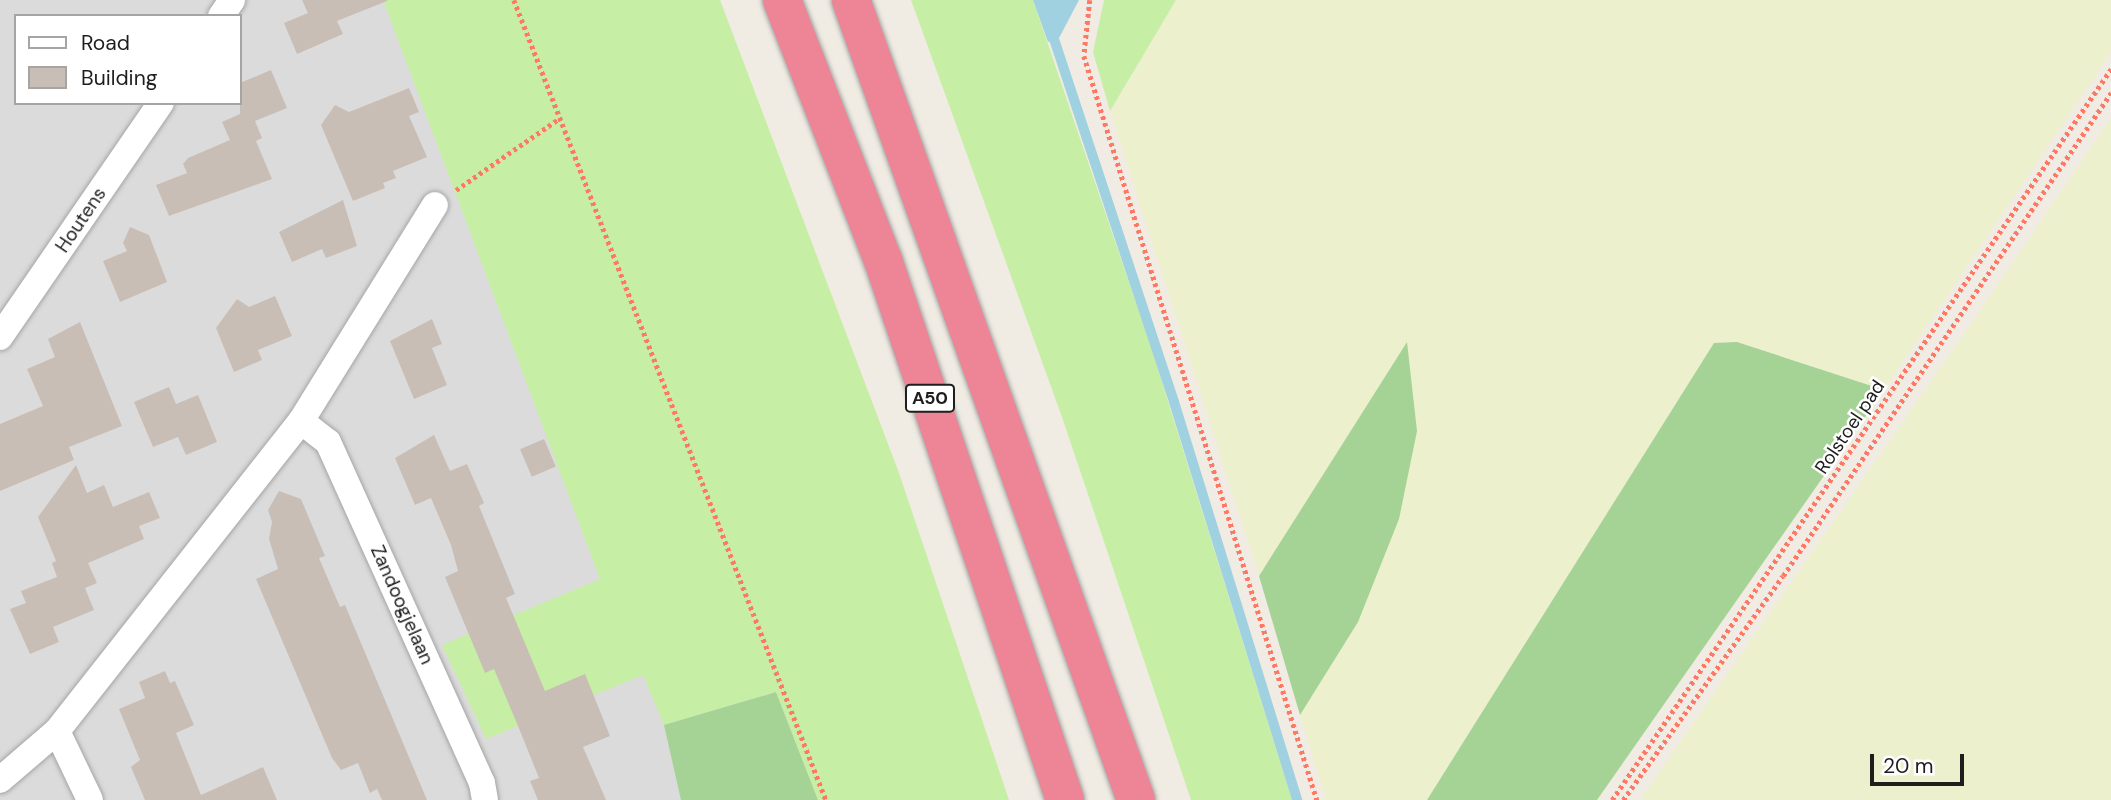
<!DOCTYPE html>
<html>
<head>
<meta charset="utf-8">
<style>
  body { margin:0 }
  #map { position:relative; width:2111px; height:800px; overflow:hidden; background:#f0ece3; font-family:"DM Sans",sans-serif }
  div>[style] { position:absolute }
  .residential>* { inset:0; background:#dcdbdb }
  .farmland>* { inset:0; background:#edf0cd }
  .grass>* { inset:0; background:#c7eea5 }
  .forest>* { inset:0; background:#a5d295 }
  .water>* { inset:0; background:#a0d1e1 }
  .stream>* { height:10px; margin:-5px; padding:0 5px; transform-origin:5px; border-radius:5px; background:#a0d1e1 }
  .building>* { inset:0; background:#c8beb6; transform-origin:0 0 }
  .path>* { height:4.5px; margin-top:-2.25px; transform-origin:0; background:repeating-linear-gradient(90deg,#ff7865 0 3.5px,transparent 0 7px) }
  .roads { filter:drop-shadow(0 0 2px #a5a5a5) drop-shadow(0 0 2px #a5a5a5) }
  .minor>* { height:26px; margin:-13px; padding:0 13px; transform-origin:13px; border-radius:13px; background:#fff }
  .motorway>* { height:38px; margin:-19px; padding:0 19px; transform-origin:19px; border-radius:19px; background:#ed8596 }
  span { translate:-50% -50%; white-space:nowrap; text-align:center; line-height:1.15; -webkit-text-stroke:5px #fff; paint-order:stroke }
  .shield-label span { padding:2px 5px; background:#fff; border:2px solid; border-radius:5px; -webkit-text-stroke-width:0 }
  .shield-label { font-size:18px; color:#1e1e1e; font-weight:700 }
  .street-label { font-size:19px; color:#1e1e1e }
  .legend { position:absolute; left:14px; top:14px; width:228px; height:91px; box-sizing:border-box; background:#fff; border:2px solid #a5a5a5; margin:0; padding:9px 12px; list-style:none; font-size:21px; color:#1e1e1e }
  .legend li { display:flex; align-items:center; gap:14px; height:35px }
  .legend b { width:35px; border:2px solid #a5a5a5 }
  .scale { position:absolute; left:1870px; top:754px; width:94px; height:32px; box-sizing:border-box; border:4px solid #1e1e1e; border-top:0; padding-left:9px; font-size:21px; line-height:24px; white-space:nowrap; color:#1e1e1e; -webkit-text-stroke:5px #fff; paint-order:stroke }
</style>
</head>
<body>
<div id="map">
  <div class="residential">
    <i style="clip-path:polygon(evenodd,0 0,445px 0,794px 800px,0 800px,0 0,16px 16px,240px 16px,240px 103px,16px 103px,16px 16px)"></i>
  </div>
  <div class="farmland">
    <i style="clip-path:polygon(1176px 0,2111px 0,2111px 52px,1884px 390px,1737px 342px,1714px 343px,1427px 800px,1326px 800px,1300px 715px,1358px 622px,1411px 381px,1407px 343px,1259px 576px,1110px 111px)"></i>
    <i style="clip-path:polygon(2111px 118px,2111px 800px,1640px 800px,1986px 302px)"></i>
  </div>
  <div class="grass">
    <i style="clip-path:polygon(383px 0,720px 0,899px 473px,1009px 800px,818px 800px,776px 692px,664px 725px,643px 675px,486px 739px,442px 645px,600px 579px)"></i>
    <i style="clip-path:polygon(911px 0,1033px 0,1152px 350px,1292px 800px,1191px 800px,1062px 417px)"></i>
    <i style="clip-path:polygon(1104px 0,1176px 0,1110px 111px,1093px 52px)"></i>
  </div>
  <div class="forest">
    <i style="clip-path:polygon(1407px 342px,1417px 431px,1399px 519px,1358px 622px,1300px 715px,1259px 576px)"></i>
    <i style="clip-path:polygon(1737px 342px,1884px 390px,1597px 800px,1427px 800px,1714px 343px)"></i>
    <i style="clip-path:polygon(776px 692px,818px 800px,681px 800px,664px 725px)"></i>
  </div>
  <div class="water">
    <i style="clip-path:polygon(1033px 0,1079px 0,1059px 38px,1048px 42px)"></i>
  </div>
  <div class="stream">
    <i style="left:1054px;top:39px;width:382px;rotate:71.7deg"></i>
    <i style="left:1174px;top:402px;width:417px;rotate:72.8deg"></i>
  </div>
  <div class="building">
    <i style="clip-path:polygon(302px 0,387px 0,387px 1px,337px 21px,343px 34px,297px 54px,284px 23px,308px 13px)"></i>
    <i style="clip-path:polygon(271px 70px,287px 108px,255px 121px,262px 138px,256px 141px,272px 179px,169px 216px,156px 185px,187px 173px,183px 164px,188px 158px,230px 140px,222px 122px,240px 114px,240px 83px)"></i>
    <i style="clip-path:polygon(409px 88px,419px 112px,409px 116px,427px 157px,393px 171px,396px 178px,383px 183px,385px 188px,353px 201px,321px 125px,335px 105px,349px 112px)"></i>
    <i style="clip-path:polygon(343px 200px,357px 246px,326px 258px,322px 249px,292px 262px,279px 232px)"></i>
    <i style="clip-path:polygon(130px 227px,149px 235px,167px 282px,120px 302px,103px 261px,127px 251px,123px 243px)"></i>
    <i style="clip-path:polygon(275px 296px,292px 336px,258px 350px,262px 360px,234px 372px,216px 328px,237px 299px,249px 307px)"></i>
    <i style="clip-path:polygon(432px 319px,442px 344px,432px 348px,447px 385px,414px 399px,390px 341px)"></i>
    <i style="clip-path:polygon(80px 322px,122px 426px,69px 447px,74px 460px,0 491px,0 424px,43px 406px,27px 369px,55px 357px,48px 339px)"></i>
    <i style="clip-path:polygon(169px 387px,176px 404px,198px 395px,217px 442px,186px 455px,178px 437px,153px 447px,134px 402px)"></i>
    <i style="clip-path:polygon(434px 435px,450px 471px,467px 464px,484px 503px,479px 506px,515px 594px,506px 598px,545px 691px,585px 674px,610px 736px,583px 747px,606px 800px,538px 800px,530px 781px,539px 778px,518px 726px,494px 669px,485px 673px,445px 577px,458px 571px,451px 545px,431px 498px,415px 505px,395px 458px)"></i>
    <i style="left:544px;top:439px;width:30px;height:26px;rotate:67deg"></i>
    <i style="clip-path:polygon(76px 465px,87px 493px,104px 485px,113px 507px,149px 492px,160px 518px,139px 526px,144px 539px,88px 563px,97px 583px,85px 588px,94px 610px,53px 627px,59px 642px,30px 654px,10px 609px,26px 603px,21px 591px,57px 577px,52px 563px,56px 561px,38px 517px)"></i>
    <i style="clip-path:polygon(279px 491px,301px 499px,325px 556px,319px 558px,340px 607px,345px 605px,427px 800px,382px 800px,377px 789px,370px 793px,358px 763px,341px 770px,332px 758px,256px 579px,278px 569px,269px 539px,272px 522px,268px 510px)"></i>
    <i style="clip-path:polygon(165px 671px,170px 683px,175px 681px,194px 725px,176px 733px,201px 795px,263px 767px,277px 800px,145px 800px,131px 767px,140px 760px,119px 709px,145px 698px,139px 682px)"></i>
  </div>
  <div class="path">
    <i style="left:514px;top:0;width:859px;rotate:68.69deg"></i>
    <i style="left:1090px;top:0;width:56px;rotate:96.1deg"></i>
    <i style="left:1084px;top:56px;width:780px;rotate:72.61deg"></i>
    <i style="left:456px;top:190px;width:126px;rotate:-34.7deg"></i>
    <i style="left:1612px;top:800px;width:885px;rotate:-55.68deg"></i>
    <i style="left:1623px;top:800px;width:275px;rotate:-54.5deg"></i>
    <i style="left:1783px;top:576px;width:584px;rotate:-55.82deg"></i>
  </div>
  <div class="roads">
    <div class="minor">
      <i style="left:221px;top:16px;width:19px;rotate:-55deg"></i>
      <i style="left:0;top:337px;width:284px;rotate:-55.5deg"></i>
      <i style="left:301px;top:421px;width:254px;rotate:-58.2deg"></i>
      <i style="left:57px;top:731px;width:76px;rotate:64.4deg"></i>
      <i style="left:0;top:780px;width:75px;rotate:-40.7deg"></i>
      <i style="left:57px;top:731px;width:395px;rotate:-51.8deg"></i>
      <i style="left:301px;top:421px;width:34px;rotate:38deg"></i>
      <i style="left:328px;top:442px;width:374px;rotate:65.7deg"></i>
      <i style="left:482px;top:783px;width:17px;rotate:80deg"></i>
    </div>
    <div class="motorway">
      <i style="left:782px;top:0;width:279px;rotate:68.8deg"></i>
      <i style="left:883px;top:260px;width:570px;rotate:71.37deg"></i>
      <i style="left:851px;top:0;width:849px;rotate:70.39deg"></i>
    </div>
  </div>
  <div class="shield-label">
    <span style="left:930px;top:398px">A50</span>
  </div>
  <div class="street-label">
    <span style="left:81px;top:220px;rotate:-56deg">Houtens</span>
    <span style="left:1850px;top:427px;rotate:-56deg">Rolstoel pad</span>
    <span style="left:402px;top:605px;rotate:66deg">Zandoogjelaan</span>
  </div>
  <ul class="legend">
  <li><b style="height:9px;background:#fff"></b>Road</li>
  <li><b style="height:19px;background:#c8beb6"></b>Building</li>
  </ul>
  <div class="scale">20 m</div>
</div>
</body>
</html>
